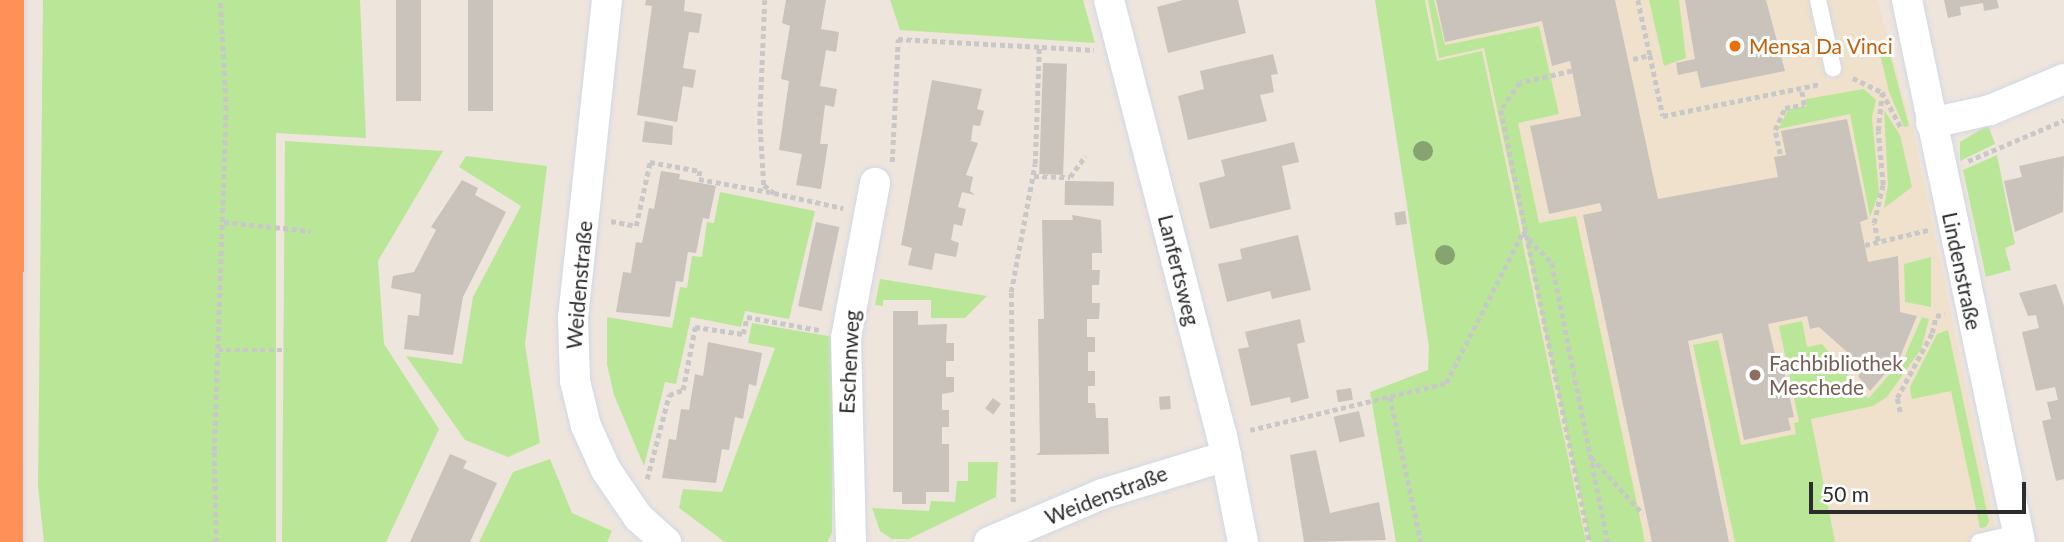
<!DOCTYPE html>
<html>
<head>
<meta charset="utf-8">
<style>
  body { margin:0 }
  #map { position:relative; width:2064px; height:542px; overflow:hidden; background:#eee5dd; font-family:Lato,sans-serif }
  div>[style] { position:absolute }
  .education>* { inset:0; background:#f0e1cc }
  .green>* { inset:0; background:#bae797 }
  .building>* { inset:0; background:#c9c3bc; transform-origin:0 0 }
  .path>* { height:4.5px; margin-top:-2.25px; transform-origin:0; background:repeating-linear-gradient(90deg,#c8c8c8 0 5px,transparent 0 8.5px) }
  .roads { filter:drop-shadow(0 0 2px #d2d8e5) drop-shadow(0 0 2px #d2d8e5) }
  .lane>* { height:16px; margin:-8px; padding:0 8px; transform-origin:8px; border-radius:8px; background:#fff }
  .street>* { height:30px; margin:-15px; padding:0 15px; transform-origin:15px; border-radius:15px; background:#fff }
  .highway>* { height:38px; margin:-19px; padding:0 19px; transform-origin:19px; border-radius:19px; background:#ff9057 }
  .trees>* { width:20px; height:20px; margin:-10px; border-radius:50%; background:#86a370 }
  .dots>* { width:19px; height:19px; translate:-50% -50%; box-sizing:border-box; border:4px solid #fff; border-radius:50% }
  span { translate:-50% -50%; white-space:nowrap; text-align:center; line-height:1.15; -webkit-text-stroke:6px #fff; paint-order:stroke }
  .food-label { font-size:21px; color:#c56008 }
  .left { translate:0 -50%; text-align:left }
  .street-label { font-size:21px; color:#2c2c2c }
  .education-label { font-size:21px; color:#785e54 }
  .scale { position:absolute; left:1809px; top:482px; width:217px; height:32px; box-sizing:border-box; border:4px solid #2c2c2c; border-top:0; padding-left:9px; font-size:21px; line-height:24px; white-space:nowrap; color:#2c2c2c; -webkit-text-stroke:5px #fff; paint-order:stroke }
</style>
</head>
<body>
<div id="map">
  <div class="education">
    <i style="clip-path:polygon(1426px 0,1878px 0,1915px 139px,1998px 542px,1586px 542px,1482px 51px,1437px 61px)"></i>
  </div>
  <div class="green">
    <i style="clip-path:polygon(43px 0,360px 0,366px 138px,276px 133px,276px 542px,44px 542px,38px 486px)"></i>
    <i style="clip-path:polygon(890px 0,1083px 0,1095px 43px,900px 30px)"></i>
    <i style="clip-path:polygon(1375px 0,1425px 0,1437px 61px,1482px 51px,1586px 542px,1396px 542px,1370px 392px,1428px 370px,1429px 347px)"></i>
    <i style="clip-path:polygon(1428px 0,1434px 0,1445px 45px,1539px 26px,1559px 114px,1518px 123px,1539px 223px,1576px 216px,1645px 542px,1590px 542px,1484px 48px,1439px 58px)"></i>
    <i style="clip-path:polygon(1649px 0,1679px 0,1686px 58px,1664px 66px)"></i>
    <i style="clip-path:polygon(1887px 43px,1909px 126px,1904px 127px,1889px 92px,1878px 45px)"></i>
    <i style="clip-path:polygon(1864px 89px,1876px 100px,1872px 118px,1879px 193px,1870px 217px,1850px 114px,1778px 129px,1789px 109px,1807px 106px,1806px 99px)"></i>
    <i style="clip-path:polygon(1884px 110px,1900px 135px,1912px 187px,1884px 208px,1888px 185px)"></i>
    <i style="clip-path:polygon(1988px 125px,1995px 144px,1960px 161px,1960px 142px)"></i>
    <i style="clip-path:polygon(285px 141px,443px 151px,378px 261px,384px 344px,439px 429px,386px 542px,282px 542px)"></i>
    <i style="clip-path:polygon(1997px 155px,2015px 244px,2005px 248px,2011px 270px,1986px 277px,1963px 170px)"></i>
    <i style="clip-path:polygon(466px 156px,547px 166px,525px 344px,540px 443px,508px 457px,465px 440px,406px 356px,462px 364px,473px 297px,521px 206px,459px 167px)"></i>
    <i style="clip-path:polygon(720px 192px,815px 211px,789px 319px,745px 311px,741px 327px,691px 317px,676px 384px,665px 382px,644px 466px,614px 395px,607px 364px,607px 317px,672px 328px,680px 287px,687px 288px,692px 256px,702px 257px,707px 222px,714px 223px)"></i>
    <i style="clip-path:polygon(1931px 257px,1931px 307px,1905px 302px,1904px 264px)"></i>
    <i style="clip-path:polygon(880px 279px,987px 296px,965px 318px,931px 318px,931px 300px,883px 300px,883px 306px,875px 305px)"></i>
    <i style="clip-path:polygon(1922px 317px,1929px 319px,1921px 349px,1887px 397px,1873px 406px,1811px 419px,1835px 542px,1735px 542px,1693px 345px,1718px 340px,1741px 445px,1796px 434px,1794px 423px,1799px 422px,1779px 326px,1802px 321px,1807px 347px,1822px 344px,1868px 399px,1904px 358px)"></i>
    <i style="clip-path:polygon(752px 323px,834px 337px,832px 533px,827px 542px,725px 542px,679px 508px,683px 489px,722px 492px,775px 348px,748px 343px)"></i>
    <i style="clip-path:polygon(1948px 330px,1989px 521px,1986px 527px,1980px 528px,1951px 391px,1912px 399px,1911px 395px,1910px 387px,1937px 334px)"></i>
    <i style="clip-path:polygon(550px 459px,572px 513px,612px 531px,607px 542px,479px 542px,513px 472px)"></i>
    <i style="clip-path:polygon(968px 462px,998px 462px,996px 497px,909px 539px,892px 539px,880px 531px,872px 508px,929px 511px,931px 501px,955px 502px,957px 481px,968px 481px)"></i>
  </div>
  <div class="building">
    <i style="left:396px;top:0;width:25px;height:101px"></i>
    <i style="left:468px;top:0;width:25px;height:111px"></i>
    <i style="clip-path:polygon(646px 0,685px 0,684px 11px,702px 14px,699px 33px,689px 32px,683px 68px,696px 70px,693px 88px,683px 86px,677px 122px,637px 115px,652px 6px,645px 5px)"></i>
    <i style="clip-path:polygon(786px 0,826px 0,821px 29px,839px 32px,836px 52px,826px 50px,820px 86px,837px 89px,834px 107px,825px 105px,820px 144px,828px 144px,821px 189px,796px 185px,802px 154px,779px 150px,789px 81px,781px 79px,790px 26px,782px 23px)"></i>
    <i style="clip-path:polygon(1183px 0,1238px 0,1246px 33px,1168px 53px,1157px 7px)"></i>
    <i style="clip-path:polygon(1436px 0,1615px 0,1658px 199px,1778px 177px,1774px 157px,1786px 155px,1781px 131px,1847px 119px,1868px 219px,1860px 222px,1868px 262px,1898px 256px,1900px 312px,1917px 316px,1900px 357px,1870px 391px,1858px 376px,1865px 368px,1819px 327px,1810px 329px,1807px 316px,1768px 324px,1776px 359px,1781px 357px,1794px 417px,1788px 418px,1791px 430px,1744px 440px,1722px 333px,1688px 341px,1729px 542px,1652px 542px,1583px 215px,1602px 211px,1600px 203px,1549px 214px,1530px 126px,1581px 116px,1570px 61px,1552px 66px,1542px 21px,1445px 42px)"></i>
    <i style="clip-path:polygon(1685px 0,1766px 0,1785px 71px,1701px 88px,1697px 71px,1678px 75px,1676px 63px,1695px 59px)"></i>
    <i style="clip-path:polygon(1944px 0,1997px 0,1999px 8px,1984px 11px,1983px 3px,1960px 7px,1961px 15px,1948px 18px)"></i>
    <i style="clip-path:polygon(1273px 54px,1278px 74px,1271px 75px,1274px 92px,1260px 95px,1267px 121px,1188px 140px,1178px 96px,1204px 89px,1200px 71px)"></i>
    <i style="left:1043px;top:63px;width:24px;height:111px;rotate:2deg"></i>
    <i style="clip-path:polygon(932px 80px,982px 89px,977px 109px,984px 111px,980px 126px,973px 125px,971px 141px,978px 143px,966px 175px,973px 177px,970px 191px,975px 195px,962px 192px,958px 207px,966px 209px,962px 226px,954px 224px,951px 240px,959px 243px,956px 257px,935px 253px,932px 270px,908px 265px,912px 248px,901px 245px)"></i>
    <i style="clip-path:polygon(645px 121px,673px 126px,672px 145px,642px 142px)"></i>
    <i style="clip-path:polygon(1294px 142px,1299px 162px,1282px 166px,1291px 209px,1210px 229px,1199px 183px,1225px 176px,1221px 160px)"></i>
    <i style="clip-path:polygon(2064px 156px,2063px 212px,2015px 232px,2004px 181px,2022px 177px,2019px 166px)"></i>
    <i style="clip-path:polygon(661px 171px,680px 174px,679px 179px,716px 186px,709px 219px,703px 218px,696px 253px,688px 252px,683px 282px,676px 281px,670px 317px,616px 312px,623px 272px,631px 273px,636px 242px,642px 243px,649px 208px,654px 209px)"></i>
    <i style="clip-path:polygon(462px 180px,478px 188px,475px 195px,506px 212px,463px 297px,453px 355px,404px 349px,408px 315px,419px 316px,421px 294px,391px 288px,393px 276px,414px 272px,436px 230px,431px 227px)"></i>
    <i style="left:1065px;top:181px;width:49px;height:24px;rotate:1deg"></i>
    <i style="left:1405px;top:211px;width:13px;height:11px;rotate:81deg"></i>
    <i style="clip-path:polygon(1072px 215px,1101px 220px,1102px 253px,1092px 253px,1092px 270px,1100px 270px,1099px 285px,1092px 285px,1092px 303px,1100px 303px,1099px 319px,1087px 319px,1087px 337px,1095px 337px,1095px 352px,1088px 352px,1088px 371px,1095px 371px,1095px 386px,1088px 386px,1088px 403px,1095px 403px,1096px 418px,1108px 418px,1109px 454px,1036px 455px,1040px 452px,1038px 319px,1044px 319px,1042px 220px,1073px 220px)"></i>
    <i style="left:816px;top:222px;width:24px;height:86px;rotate:12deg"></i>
    <i style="clip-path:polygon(1298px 235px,1311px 290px,1272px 299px,1270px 291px,1227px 302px,1218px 264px,1242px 259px,1240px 249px)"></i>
    <i style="clip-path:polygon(2056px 284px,2064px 306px,2064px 479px,2056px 481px,2042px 421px,2051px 419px,2047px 402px,2058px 400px,2055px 387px,2036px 391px,2022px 332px,2039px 328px,2036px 315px,2028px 316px,2019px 293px)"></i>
    <i style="clip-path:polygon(893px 311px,918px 311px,918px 325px,947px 324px,946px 343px,954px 343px,954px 361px,946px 361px,946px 377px,954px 377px,954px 392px,942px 394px,942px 410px,949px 410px,949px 427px,942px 427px,942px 444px,949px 444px,949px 492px,926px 492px,926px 504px,902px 504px,902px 492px,893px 492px)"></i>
    <i style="clip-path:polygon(1300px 319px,1305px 342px,1297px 344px,1309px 398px,1291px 403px,1290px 397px,1251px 406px,1238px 349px,1249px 347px,1245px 332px)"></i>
    <i style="clip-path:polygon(708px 342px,762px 353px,756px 386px,749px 384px,743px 419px,735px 417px,729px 450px,722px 449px,716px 483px,662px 478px,669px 439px,676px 440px,681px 409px,689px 410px,695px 374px,703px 376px)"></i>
    <i style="left:1351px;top:388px;width:12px;height:15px;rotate:81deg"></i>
    <i style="left:1170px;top:396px;width:13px;height:11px;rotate:86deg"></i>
    <i style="left:993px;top:398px;width:10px;height:13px;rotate:37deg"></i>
    <i style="left:1359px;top:411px;width:26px;height:26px;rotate:77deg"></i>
    <i style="clip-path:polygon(1316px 450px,1330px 513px,1379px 502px,1386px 540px,1304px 542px,1290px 455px)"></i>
    <i style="clip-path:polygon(450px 454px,467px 461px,463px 468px,497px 483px,470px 542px,410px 542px)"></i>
  </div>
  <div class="path">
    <i style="left:765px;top:0;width:120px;rotate:92.4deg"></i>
    <i style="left:760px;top:120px;width:65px;rotate:86.5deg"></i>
    <i style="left:764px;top:185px;width:13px;rotate:39deg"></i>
    <i style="left:774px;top:193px;width:71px;rotate:12.3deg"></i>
    <i style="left:1638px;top:0;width:56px;rotate:77.7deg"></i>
    <i style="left:1633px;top:59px;width:17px;rotate:-13deg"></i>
    <i style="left:1650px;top:55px;width:62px;rotate:78deg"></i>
    <i style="left:1663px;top:116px;width:160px;rotate:-11.5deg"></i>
    <i style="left:1572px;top:71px;width:53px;rotate:167deg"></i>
    <i style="left:1520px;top:83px;width:33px;rotate:125deg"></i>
    <i style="left:1501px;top:110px;width:441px;rotate:78.4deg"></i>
    <i style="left:1853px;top:78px;width:32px;rotate:26deg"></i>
    <i style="left:1882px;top:92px;width:42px;rotate:61.6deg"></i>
    <i style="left:1780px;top:154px;width:25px;rotate:-102deg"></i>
    <i style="left:1775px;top:130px;width:24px;rotate:-66deg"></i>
    <i style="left:1785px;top:108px;width:19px;rotate:-9deg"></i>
    <i style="left:1804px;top:105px;width:17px;rotate:-100deg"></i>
    <i style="left:1968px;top:161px;width:104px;rotate:-23.1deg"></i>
    <i style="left:892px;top:162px;width:123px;rotate:-87.2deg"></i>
    <i style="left:898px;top:39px;width:196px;rotate:3.2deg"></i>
    <i style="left:1034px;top:176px;width:36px;rotate:2deg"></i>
    <i style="left:1070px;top:177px;width:26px;rotate:-54deg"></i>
    <i style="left:611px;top:221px;width:25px;rotate:11deg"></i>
    <i style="left:636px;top:226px;width:66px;rotate:-77.7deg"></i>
    <i style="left:650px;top:162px;width:51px;rotate:10.2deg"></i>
    <i style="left:700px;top:171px;width:8px;rotate:97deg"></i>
    <i style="left:699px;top:179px;width:72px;rotate:10.4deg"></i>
    <i style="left:224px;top:222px;width:87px;rotate:5.9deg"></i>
    <i style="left:1529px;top:239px;width:33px;rotate:46deg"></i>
    <i style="left:1552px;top:263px;width:285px;rotate:78.7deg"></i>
    <i style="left:1878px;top:241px;width:18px;rotate:-103deg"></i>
    <i style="left:1874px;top:223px;width:39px;rotate:-77deg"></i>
    <i style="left:1883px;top:185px;width:54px;rotate:-95.3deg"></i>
    <i style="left:1878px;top:131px;width:38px;rotate:-84deg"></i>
    <i style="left:1865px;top:245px;width:65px;rotate:-13.4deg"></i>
    <i style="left:218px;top:350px;width:69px"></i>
    <i style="left:1390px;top:397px;width:148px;rotate:77.9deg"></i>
    <i style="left:1900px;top:412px;width:14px;rotate:-102deg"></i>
    <i style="left:1897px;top:398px;width:74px;rotate:-61.7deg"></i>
    <i style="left:1932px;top:333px;width:17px;rotate:-77deg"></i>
    <i style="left:1936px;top:316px;width:9px;rotate:-13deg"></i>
    <i style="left:1250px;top:430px;width:202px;rotate:-13.5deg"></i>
    <i style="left:1446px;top:383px;width:167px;rotate:-63deg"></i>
    <i style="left:1522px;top:234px;width:6px;rotate:-18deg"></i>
    <i style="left:1591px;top:457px;width:77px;rotate:47.6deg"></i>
    <i style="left:647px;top:479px;width:87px;rotate:-75.3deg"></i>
    <i style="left:669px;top:395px;width:15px;rotate:-20deg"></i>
    <i style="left:683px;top:390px;width:64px;rotate:-79.2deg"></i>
    <i style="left:695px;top:327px;width:49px;rotate:8.3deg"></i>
    <i style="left:743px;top:334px;width:17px;rotate:-77deg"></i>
    <i style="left:747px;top:317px;width:73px;rotate:10.2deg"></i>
    <i style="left:1013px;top:502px;width:210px;rotate:-90.5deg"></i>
    <i style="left:1011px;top:292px;width:130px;rotate:-79.4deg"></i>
    <i style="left:1035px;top:164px;width:117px;rotate:-88deg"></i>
    <i style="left:216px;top:542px;width:91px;rotate:-91.3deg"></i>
    <i style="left:214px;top:451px;width:341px;rotate:-88deg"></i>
    <i style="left:226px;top:110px;width:110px;rotate:-93.1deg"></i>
  </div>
  <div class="roads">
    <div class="lane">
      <i style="left:1818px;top:0;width:70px;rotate:77.6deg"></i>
      <i style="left:1979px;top:542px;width:40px;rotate:-13deg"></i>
    </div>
    <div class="street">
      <i style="left:607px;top:0;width:319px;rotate:96.1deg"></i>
      <i style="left:573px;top:317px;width:64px;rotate:88.2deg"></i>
      <i style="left:575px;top:381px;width:46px;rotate:76.3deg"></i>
      <i style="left:586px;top:426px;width:48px;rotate:65.6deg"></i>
      <i style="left:606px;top:470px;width:57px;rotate:55.8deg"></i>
      <i style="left:638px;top:517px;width:38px;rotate:42deg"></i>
      <i style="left:1109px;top:0;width:450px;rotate:75.5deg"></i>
      <i style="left:1222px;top:436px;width:108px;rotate:78.8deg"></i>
      <i style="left:1907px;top:0;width:554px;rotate:78.22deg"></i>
      <i style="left:1931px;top:123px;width:60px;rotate:-12.4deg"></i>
      <i style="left:1990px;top:110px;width:80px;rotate:-22.7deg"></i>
      <i style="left:851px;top:542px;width:204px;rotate:-91.4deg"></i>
      <i style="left:846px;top:338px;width:158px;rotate:-79.4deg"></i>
      <i style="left:989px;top:542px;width:123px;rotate:-23deg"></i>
      <i style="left:1102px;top:494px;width:130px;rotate:-17deg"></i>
    </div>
    <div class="highway">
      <i style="left:4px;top:542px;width:542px;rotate:-89.89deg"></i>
    </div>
  </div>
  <div class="trees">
    <i style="left:1423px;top:151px"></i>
    <i style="left:1445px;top:255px"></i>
  </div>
  <div class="dots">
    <i style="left:1735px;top:46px;background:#e8710a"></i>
    <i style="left:1755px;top:375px;background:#8d6e63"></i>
  </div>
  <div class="food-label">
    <span class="left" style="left:1749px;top:46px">Mensa Da Vinci</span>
  </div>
  <div class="street-label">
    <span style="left:1179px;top:270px;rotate:76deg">Lanfertsweg</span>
    <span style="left:1962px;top:271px;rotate:78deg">Lindenstraße</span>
    <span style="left:579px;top:285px;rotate:-85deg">Weidenstraße</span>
    <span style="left:849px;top:362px;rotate:-87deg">Eschenweg</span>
    <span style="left:1106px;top:495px;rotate:-21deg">Weidenstraße</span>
  </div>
  <div class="education-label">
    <span class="left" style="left:1769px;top:375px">Fachbibliothek<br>Meschede</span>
  </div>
  <div class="scale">50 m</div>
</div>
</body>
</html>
